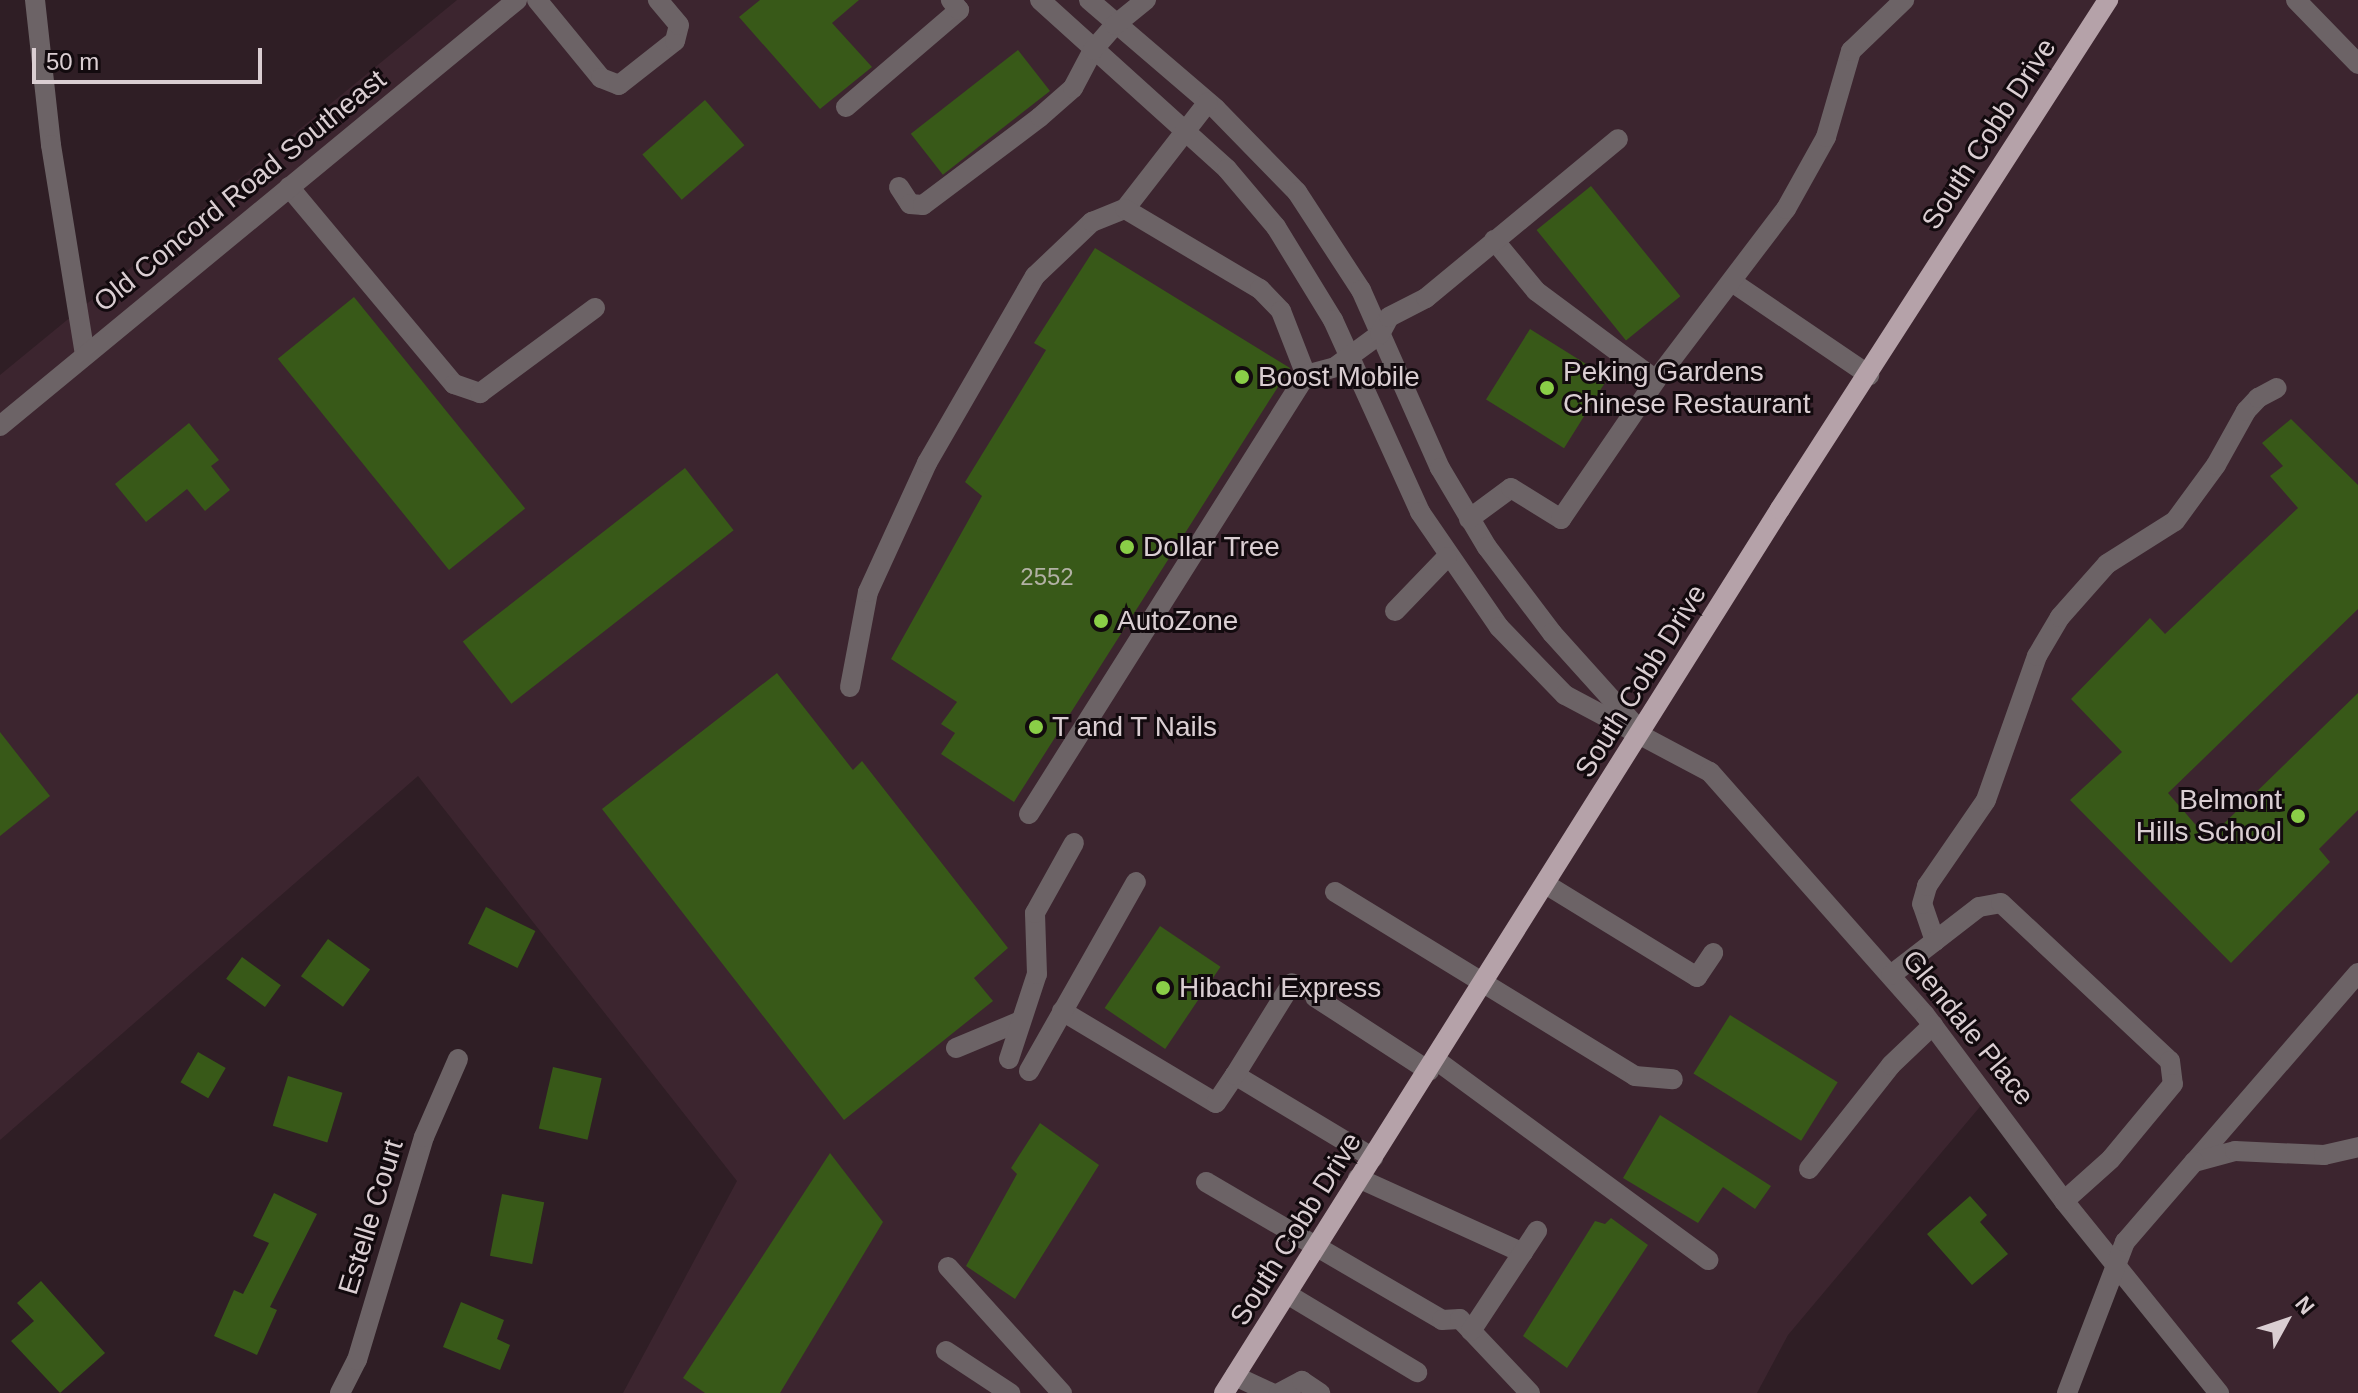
<!DOCTYPE html>
<html>
<head>
<meta charset="utf-8">
<style>
  body { margin:0 }
  #map { position:relative; width:2358px; height:1393px; overflow:hidden; background:#2f1e25; font-family:Helvetica,sans-serif }
  div>[style] { position:absolute }
  .built>* { inset:0; background:#3c252f }
  .building>* { inset:0; background:#385918; transform-origin:0 0 }
  .minor>* { height:20px; margin:-10px; padding:0 10px; transform-origin:10px; border-radius:10px; background:#6c6366 }
  .major>* { height:20px; margin:-10px; padding:0 10px; transform-origin:10px; border-radius:10px; background:#b5a2a9 }
  .dots>* { width:22px; height:22px; translate:-50% -50%; box-sizing:border-box; border:4px solid #120a0e; border-radius:50% }
  span { translate:-50% -50%; white-space:nowrap; text-align:center; line-height:1.15; -webkit-text-stroke:6px #120a0e; paint-order:stroke }
  .number-label { font-size:24px; color:#b2b1a4 }
  .number-label span { -webkit-text-stroke-width:0 }
  .street-label { font-size:28px; color:#daced2 }
  .poi-label { font-size:28px; color:#daced2 }
  .left { translate:0 -50%; text-align:left }
  .right { translate:-100% -50%; text-align:right }
  .north { position:absolute; left:2246px; top:1281px; width:80px; height:80px; -webkit-text-stroke:6px #120a0e; paint-order:stroke; rotate:50deg; font-size:22px; font-weight:700; line-height:32px; text-align:center; color:#daced2 }
  .north::after { content:''; display:block; margin:auto; width:28px; height:36px; background:#daced2; clip-path:polygon(50% 0,100% 100%,50% 72%,0 100%) }
  .scale { position:absolute; left:32px; top:48px; width:230px; height:36px; box-sizing:border-box; border:4px solid #daced2; border-top:0; padding-left:10px; font-size:24px; line-height:28px; white-space:nowrap; color:#daced2; -webkit-text-stroke:6px #120a0e; paint-order:stroke }
</style>
</head>
<body>
<div id="map">
  <div class="built">
    <i style="clip-path:polygon(457px 0,2358px 0,2358px 1393px,2217px 1393px,1989px 1096px,1788px 1335px,1757px 1393px,623px 1393px,737px 1181px,418px 776px,0 1140px,0 375px)"></i>
  </div>
  <div class="building">
    <i style="clip-path:polygon(760px 0,859px 0,832px 23px,872px 67px,820px 109px,739px 17px)"></i>
    <i style="left:1018px;top:50px;width:52px;height:136px;rotate:52deg"></i>
    <i style="left:705px;top:100px;width:60px;height:83px;rotate:49deg"></i>
    <i style="left:1591px;top:186px;width:142px;height:70px;rotate:51deg"></i>
    <i style="clip-path:polygon(1095px 248px,1290px 368px,1014px 802px,941px 754px,955px 733px,941px 724px,957px 702px,891px 659px,982px 496px,965px 482px,1046px 350px,1034px 343px)"></i>
    <i style="left:354px;top:297px;width:272px;height:98px;rotate:51deg"></i>
    <i style="left:1530px;top:329px;width:92px;height:83px;rotate:32deg"></i>
    <i style="clip-path:polygon(2291px 419px,2358px 485px,2358px 609px,2168px 793px,2208px 839px,2358px 693px,2358px 810px,2319px 849px,2330px 862px,2231px 963px,2070px 800px,2122px 752px,2071px 699px,2150px 618px,2165px 634px,2298px 508px,2270px 476px,2283px 466px,2262px 443px)"></i>
    <i style="clip-path:polygon(189px 423px,219px 460px,211px 466px,230px 490px,205px 511px,187px 489px,146px 522px,115px 484px)"></i>
    <i style="left:685px;top:468px;width:79px;height:282px;rotate:52deg"></i>
    <i style="clip-path:polygon(777px 673px,853px 770px,862px 761px,1008px 948px,974px 978px,993px 1001px,844px 1120px,602px 809px)"></i>
    <i style="clip-path:polygon(0 732px,50px 796px,0 836px)"></i>
    <i style="left:486px;top:907px;width:55px;height:41px;rotate:26deg"></i>
    <i style="left:1160px;top:926px;width:73px;height:99px;rotate:34deg"></i>
    <i style="left:328px;top:939px;width:52px;height:46px;rotate:36deg"></i>
    <i style="left:242px;top:957px;width:48px;height:27px;rotate:36deg"></i>
    <i style="left:1730px;top:1015px;width:127px;height:69px;rotate:32deg"></i>
    <i style="left:198px;top:1052px;width:32px;height:35px;rotate:30deg"></i>
    <i style="left:553px;top:1067px;width:50px;height:63px;rotate:13deg"></i>
    <i style="left:288px;top:1076px;width:57px;height:52px;rotate:17deg"></i>
    <i style="clip-path:polygon(1660px 1115px,1771px 1186px,1755px 1209px,1723px 1187px,1698px 1223px,1623px 1178px)"></i>
    <i style="clip-path:polygon(1040px 1123px,1099px 1165px,1015px 1299px,966px 1266px,1017px 1174px,1011px 1168px)"></i>
    <i style="clip-path:polygon(830px 1153px,883px 1222px,780px 1393px,705px 1393px,683px 1378px)"></i>
    <i style="clip-path:polygon(274px 1193px,317px 1214px,270px 1307px,277px 1310px,257px 1355px,214px 1336px,234px 1290px,243px 1294px,269px 1243px,253px 1236px)"></i>
    <i style="left:502px;top:1194px;width:43px;height:63px;rotate:11deg"></i>
    <i style="clip-path:polygon(1970px 1196px,1987px 1215px,1980px 1222px,2008px 1254px,1972px 1285px,1927px 1234px)"></i>
    <i style="clip-path:polygon(1611px 1218px,1648px 1245px,1567px 1368px,1523px 1336px,1595px 1221px,1605px 1224px)"></i>
    <i style="clip-path:polygon(41px 1281px,105px 1353px,60px 1393px,11px 1341px,34px 1321px,17px 1303px)"></i>
    <i style="clip-path:polygon(461px 1302px,504px 1320px,497px 1339px,510px 1345px,500px 1370px,443px 1347px)"></i>
  </div>
  <div class="minor">
    <i style="left:35px;top:0;width:146px;rotate:83.7deg"></i>
    <i style="left:51px;top:145px;width:212px;rotate:80.8deg"></i>
    <i style="left:537px;top:0;width:101px;rotate:50.6deg"></i>
    <i style="left:601px;top:78px;width:19px;rotate:21deg"></i>
    <i style="left:619px;top:85px;width:71px;rotate:-38.2deg"></i>
    <i style="left:675px;top:41px;width:16px;rotate:-76deg"></i>
    <i style="left:679px;top:25px;width:33px;rotate:-130deg"></i>
    <i style="left:1040px;top:0;width:252px;rotate:42.1deg"></i>
    <i style="left:1227px;top:169px;width:76px;rotate:49.8deg"></i>
    <i style="left:1276px;top:227px;width:109px;rotate:58.5deg"></i>
    <i style="left:1333px;top:320px;width:211px;rotate:65.6deg"></i>
    <i style="left:1420px;top:512px;width:140px;rotate:55.5deg"></i>
    <i style="left:1499px;top:627px;width:95px;rotate:45.9deg"></i>
    <i style="left:1565px;top:695px;width:164px;rotate:28deg"></i>
    <i style="left:1710px;top:772px;width:324px;rotate:48.5deg"></i>
    <i style="left:1925px;top:1015px;width:232px;rotate:53.2deg"></i>
    <i style="left:2064px;top:1201px;width:247px;rotate:51.1deg"></i>
    <i style="left:1089px;top:0;width:167px;rotate:40.6deg"></i>
    <i style="left:1216px;top:109px;width:116px;rotate:45.7deg"></i>
    <i style="left:1297px;top:192px;width:117px;rotate:56.9deg"></i>
    <i style="left:1361px;top:290px;width:195px;rotate:66.1deg"></i>
    <i style="left:1440px;top:468px;width:92px;rotate:59.3deg"></i>
    <i style="left:1487px;top:547px;width:108px;rotate:52.9deg"></i>
    <i style="left:1552px;top:633px;width:121px;rotate:48deg"></i>
    <i style="left:2296px;top:0;width:89px;rotate:45.9deg"></i>
    <i style="left:846px;top:107px;width:149px;rotate:-40.6deg"></i>
    <i style="left:959px;top:10px;width:13px;rotate:-129deg"></i>
    <i style="left:289px;top:187px;width:257px;rotate:50.1deg"></i>
    <i style="left:454px;top:384px;width:28px;rotate:19deg"></i>
    <i style="left:480px;top:393px;width:143px;rotate:-36.5deg"></i>
    <i style="left:899px;top:187px;width:20px;rotate:57deg"></i>
    <i style="left:910px;top:204px;width:13px;rotate:4deg"></i>
    <i style="left:923px;top:205px;width:146px;rotate:-36.9deg"></i>
    <i style="left:1040px;top:117px;width:44px;rotate:-41.3deg"></i>
    <i style="left:1073px;top:88px;width:43px;rotate:-62.2deg"></i>
    <i style="left:1093px;top:50px;width:33px;rotate:-49deg"></i>
    <i style="left:1115px;top:25px;width:40px;rotate:-39deg"></i>
    <i style="left:1125px;top:209px;width:135px;rotate:-52.2deg"></i>
    <i style="left:1494px;top:240px;width:66px;rotate:50.5deg"></i>
    <i style="left:1536px;top:291px;width:149px;rotate:36.6deg"></i>
    <i style="left:1732px;top:282px;width:166px;rotate:34.2deg"></i>
    <i style="left:0;top:426px;width:670px;rotate:-39.49deg"></i>
    <i style="left:1469px;top:519px;width:52px;rotate:-36.4deg"></i>
    <i style="left:1511px;top:488px;width:59px;rotate:31.8deg"></i>
    <i style="left:1561px;top:519px;width:168px;rotate:-55.6deg"></i>
    <i style="left:1656px;top:380px;width:215px;rotate:-52.8deg"></i>
    <i style="left:1786px;top:209px;width:82px;rotate:-60.9deg"></i>
    <i style="left:1826px;top:137px;width:90px;rotate:-73.8deg"></i>
    <i style="left:1851px;top:51px;width:74px;rotate:-43.9deg"></i>
    <i style="left:1395px;top:611px;width:75px;rotate:-46.1deg"></i>
    <i style="left:850px;top:687px;width:97px;rotate:-79.3deg"></i>
    <i style="left:868px;top:592px;width:142px;rotate:-65.4deg"></i>
    <i style="left:927px;top:463px;width:216px;rotate:-60deg"></i>
    <i style="left:1035px;top:276px;width:79px;rotate:-43.5deg"></i>
    <i style="left:1092px;top:222px;width:35px;rotate:-22deg"></i>
    <i style="left:1125px;top:209px;width:157px;rotate:30.7deg"></i>
    <i style="left:1260px;top:289px;width:30px;rotate:46deg"></i>
    <i style="left:1281px;top:311px;width:69px;rotate:68.7deg"></i>
    <i style="left:1029px;top:814px;width:519px;rotate:-57.75deg"></i>
    <i style="left:1306px;top:375px;width:30px;rotate:-15deg"></i>
    <i style="left:1335px;top:367px;width:56px;rotate:-36.3deg"></i>
    <i style="left:1380px;top:334px;width:19px;rotate:-62deg"></i>
    <i style="left:1389px;top:317px;width:42px;rotate:-27.2deg"></i>
    <i style="left:1426px;top:298px;width:249px;rotate:-39.6deg"></i>
    <i style="left:1547px;top:885px;width:176px;rotate:31.5deg"></i>
    <i style="left:1697px;top:977px;width:29px;rotate:-56deg"></i>
    <i style="left:1335px;top:892px;width:352px;rotate:31.5deg"></i>
    <i style="left:1635px;top:1076px;width:38px;rotate:5deg"></i>
    <i style="left:1935px;top:941px;width:39px;rotate:-109deg"></i>
    <i style="left:1922px;top:904px;width:19px;rotate:-74deg"></i>
    <i style="left:1927px;top:886px;width:104px;rotate:-55.5deg"></i>
    <i style="left:1986px;top:800px;width:153px;rotate:-70.5deg"></i>
    <i style="left:2037px;top:656px;width:45px;rotate:-59.5deg"></i>
    <i style="left:2060px;top:617px;width:71px;rotate:-48.4deg"></i>
    <i style="left:2107px;top:564px;width:80px;rotate:-32.3deg"></i>
    <i style="left:2175px;top:521px;width:69px;rotate:-53.8deg"></i>
    <i style="left:2216px;top:465px;width:62px;rotate:-60.9deg"></i>
    <i style="left:2246px;top:411px;width:18px;rotate:-47deg"></i>
    <i style="left:2258px;top:398px;width:21px;rotate:-28deg"></i>
    <i style="left:2358px;top:973px;width:250px;rotate:130.9deg"></i>
    <i style="left:2194px;top:1162px;width:42px;rotate:-15deg"></i>
    <i style="left:2235px;top:1151px;width:89px;rotate:2.6deg"></i>
    <i style="left:2324px;top:1155px;width:35px;rotate:-13deg"></i>
    <i style="left:1891px;top:975px;width:111px;rotate:-37.7deg"></i>
    <i style="left:1979px;top:907px;width:22px;rotate:-10deg"></i>
    <i style="left:2001px;top:903px;width:231px;rotate:43.1deg"></i>
    <i style="left:2170px;top:1061px;width:23px;rotate:83deg"></i>
    <i style="left:2173px;top:1084px;width:97px;rotate:129.6deg"></i>
    <i style="left:2111px;top:1159px;width:63px;rotate:138.2deg"></i>
    <i style="left:1315px;top:997px;width:136px;rotate:33deg"></i>
    <i style="left:1062px;top:1011px;width:179px;rotate:30.9deg"></i>
    <i style="left:1216px;top:1103px;width:34px;rotate:-56deg"></i>
    <i style="left:1235px;top:1075px;width:161px;rotate:31deg"></i>
    <i style="left:956px;top:1048px;width:70px;rotate:-22.6deg"></i>
    <i style="left:1009px;top:1059px;width:89px;rotate:-71.8deg"></i>
    <i style="left:1037px;top:974px;width:61px;rotate:-91.9deg"></i>
    <i style="left:1035px;top:913px;width:80px;rotate:-60.9deg"></i>
    <i style="left:1436px;top:1060px;width:338px;rotate:36.3deg"></i>
    <i style="left:1029px;top:1071px;width:217px;rotate:-60.5deg"></i>
    <i style="left:1235px;top:1075px;width:108px;rotate:-58.2deg"></i>
    <i style="left:1809px;top:1169px;width:132px;rotate:-51.7deg"></i>
    <i style="left:1891px;top:1065px;width:58px;rotate:-43.6deg"></i>
    <i style="left:1358px;top:1178px;width:181px;rotate:24.4deg"></i>
    <i style="left:1206px;top:1182px;width:273px;rotate:30.3deg"></i>
    <i style="left:1442px;top:1320px;width:18px;rotate:-3deg"></i>
    <i style="left:1460px;top:1319px;width:102px;rotate:46.6deg"></i>
    <i style="left:948px;top:1267px;width:170px;rotate:47.9deg"></i>
    <i style="left:1287px;top:1294px;width:152px;rotate:31deg"></i>
    <i style="left:1471px;top:1331px;width:120px;rotate:-56.6deg"></i>
    <i style="left:946px;top:1351px;width:77px;rotate:33.3deg"></i>
    <i style="left:1235px;top:1376px;width:40px;rotate:25deg"></i>
    <i style="left:340px;top:1393px;width:37px;rotate:-63deg"></i>
    <i style="left:357px;top:1360px;width:233px;rotate:-73.3deg"></i>
    <i style="left:424px;top:1137px;width:85px;rotate:-66.4deg"></i>
    <i style="left:1279px;top:1393px;width:26px;rotate:-28deg"></i>
    <i style="left:1302px;top:1381px;width:22px;rotate:34deg"></i>
    <i style="left:2067px;top:1393px;width:162px;rotate:-69deg"></i>
    <i style="left:2125px;top:1242px;width:106px;rotate:-49.2deg"></i>
  </div>
  <div class="major">
    <i style="left:1224px;top:1393px;width:1044px;rotate:-57.83deg"></i>
    <i style="left:1780px;top:509px;width:606px;rotate:-57.2deg"></i>
  </div>
  <div class="dots">
    <i style="left:1242px;top:377px;background:#8ace47"></i>
    <i style="left:1547px;top:388px;background:#8ace47"></i>
    <i style="left:1127px;top:547px;background:#8ace47"></i>
    <i style="left:1101px;top:621px;background:#8ace47"></i>
    <i style="left:1036px;top:727px;background:#8ace47"></i>
    <i style="left:2298px;top:816px;background:#8ace47"></i>
    <i style="left:1163px;top:988px;background:#8ace47"></i>
  </div>
  <div class="number-label">
    <span style="left:1047px;top:577px">2552</span>
  </div>
  <div class="street-label">
    <span style="left:1989px;top:134px;rotate:-57deg">South Cobb Drive</span>
    <span style="left:240px;top:191px;rotate:-39deg">Old Concord Road Southeast</span>
    <span style="left:1641px;top:681px;rotate:-58deg">South Cobb Drive</span>
    <span style="left:1968px;top:1028px;rotate:51deg">Glendale Place</span>
    <span style="left:371px;top:1217px;rotate:-73deg">Estelle Court</span>
    <span style="left:1296px;top:1229px;rotate:-58deg">South Cobb Drive</span>
  </div>
  <div class="poi-label">
    <span class="left" style="left:1563px;top:388px">Peking Gardens<br>Chinese Restaurant</span>
    <span class="left" style="left:1258px;top:377px">Boost Mobile</span>
    <span class="left" style="left:1143px;top:547px">Dollar Tree</span>
    <span class="left" style="left:1117px;top:621px">AutoZone</span>
    <span class="left" style="left:1052px;top:727px">T and T Nails</span>
    <span class="right" style="left:2282px;top:816px">Belmont<br>Hills School</span>
    <span class="left" style="left:1179px;top:988px">Hibachi Express</span>
  </div>
  <div class="north">N</div>
  <div class="scale">50 m</div>
</div>
</body>
</html>
